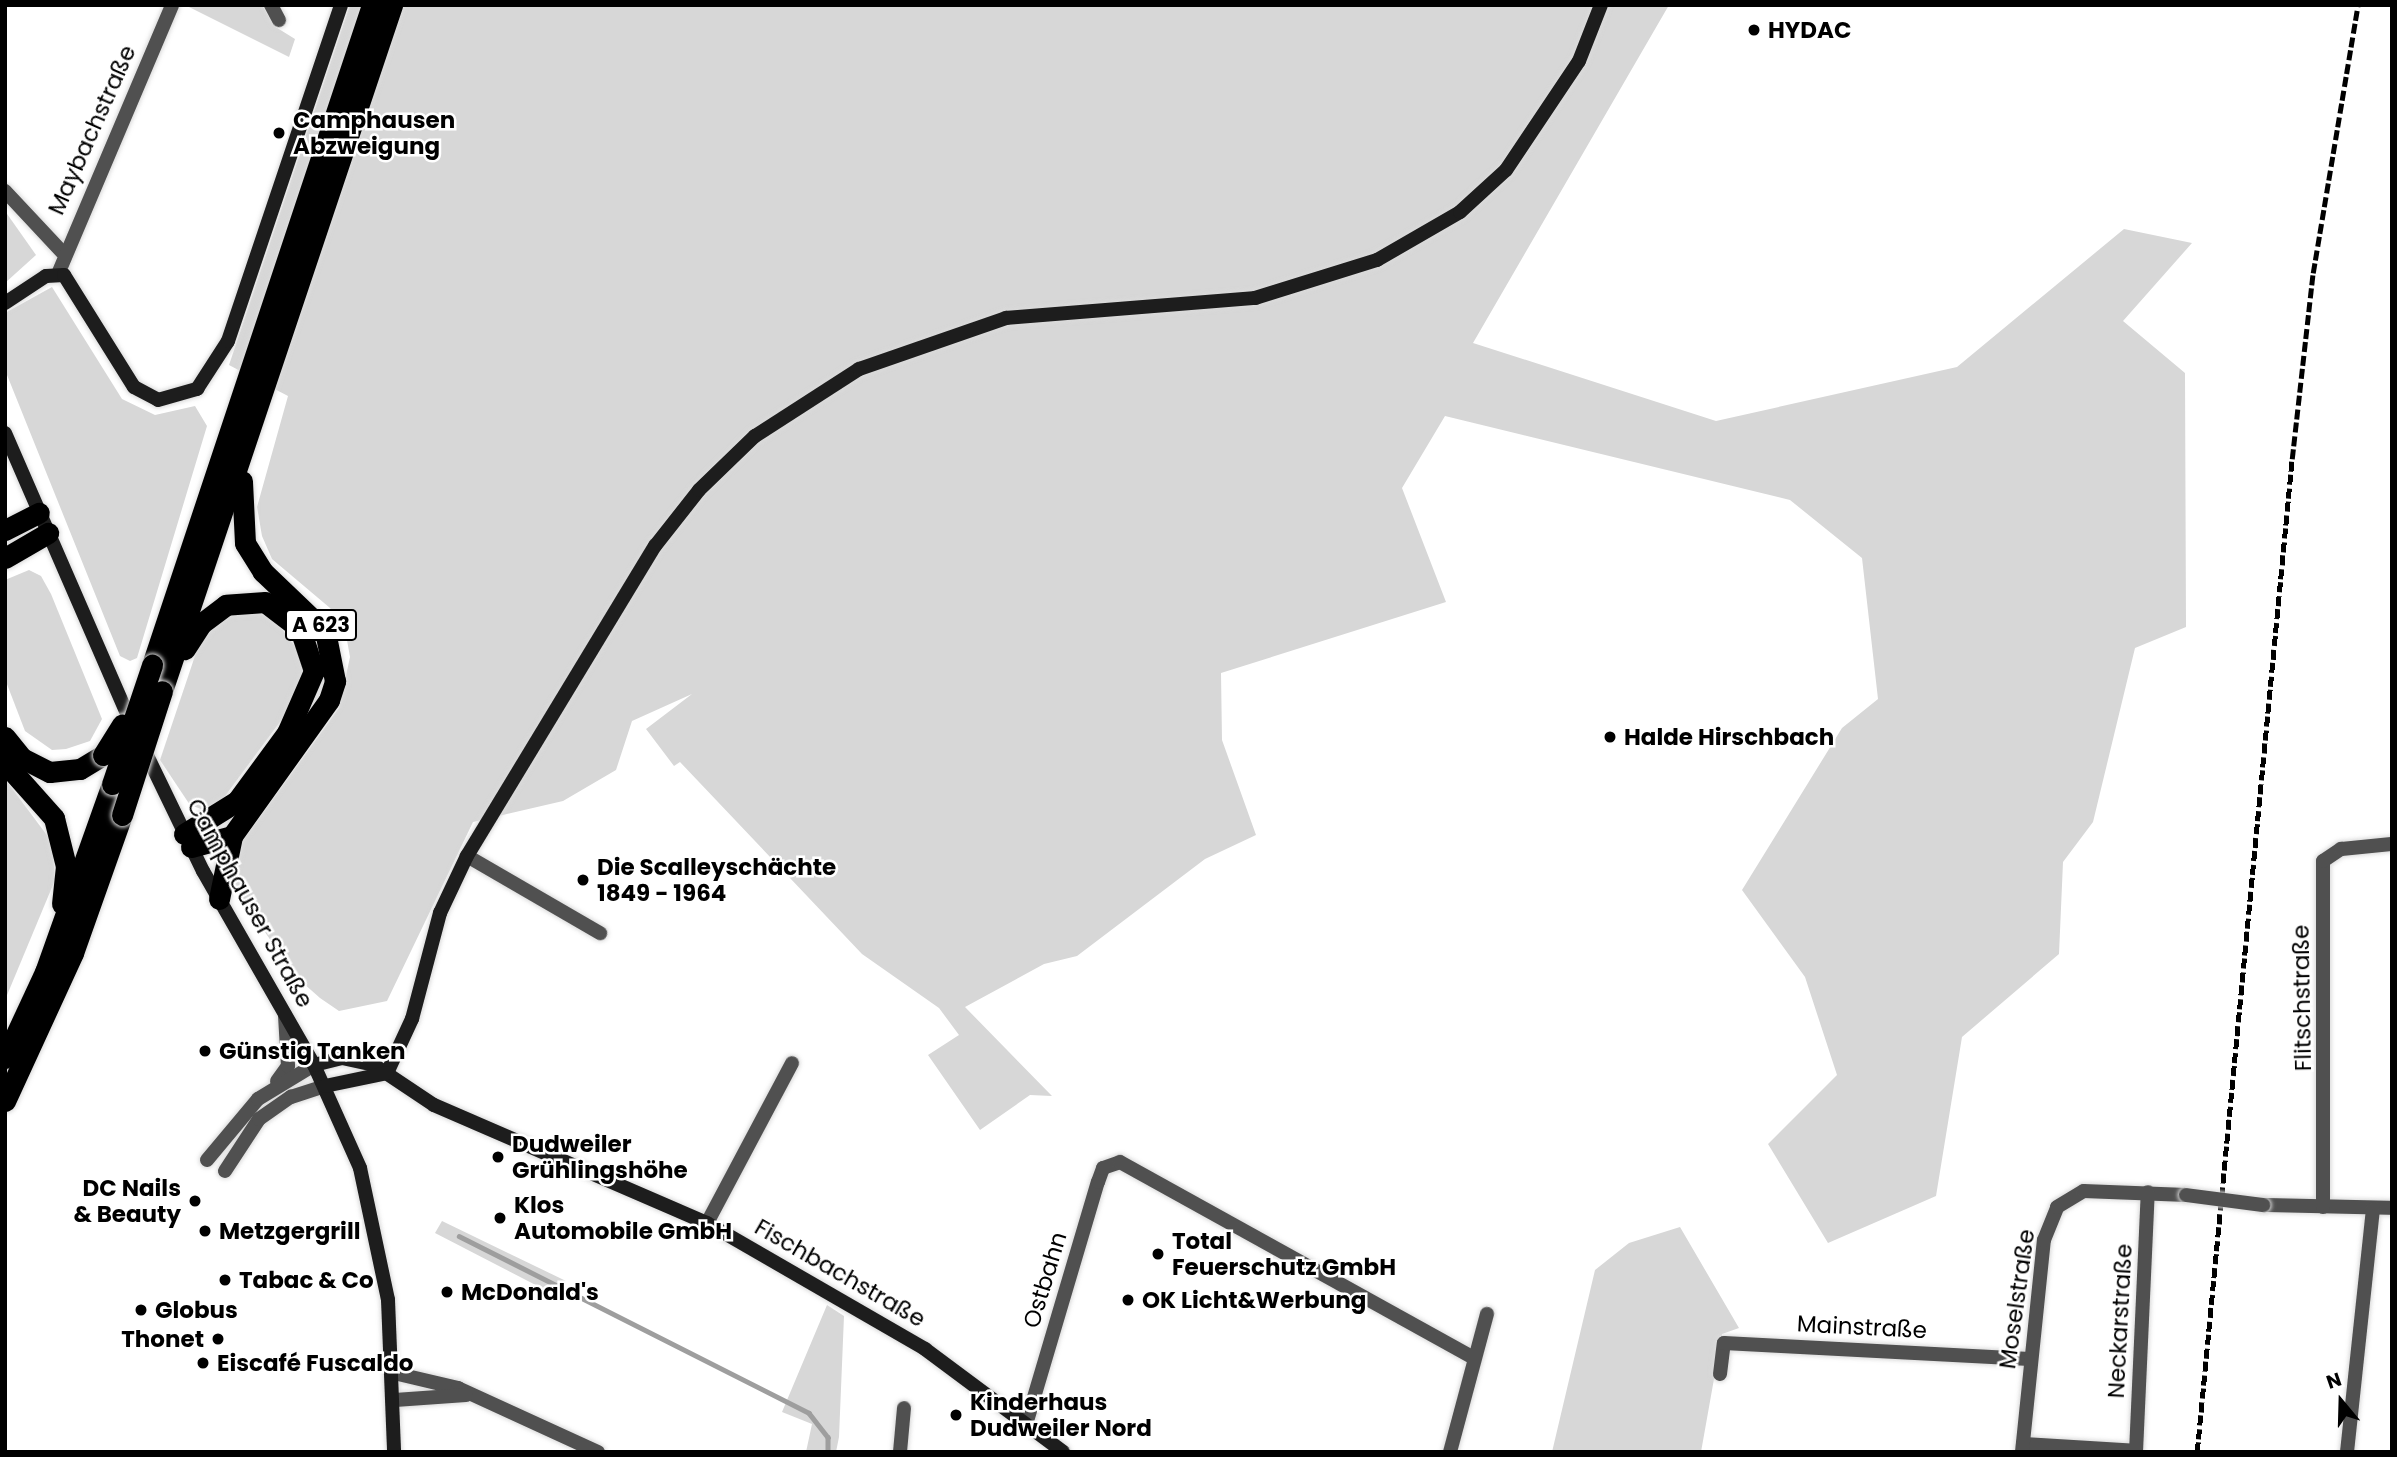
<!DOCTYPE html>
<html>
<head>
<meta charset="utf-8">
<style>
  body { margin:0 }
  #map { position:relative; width:2397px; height:1457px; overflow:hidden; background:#fff; font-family:Poppins,sans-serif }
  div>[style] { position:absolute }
  .green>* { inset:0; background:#d7d7d7 }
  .stream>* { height:4.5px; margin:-2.25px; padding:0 2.25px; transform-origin:2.25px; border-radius:2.25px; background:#9e9e9e }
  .roads { filter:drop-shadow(0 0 2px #dbdbdb) drop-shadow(0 0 2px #dbdbdb) }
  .street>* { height:14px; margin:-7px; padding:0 7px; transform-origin:7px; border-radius:7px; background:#505050 }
  .secondary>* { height:14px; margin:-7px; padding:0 7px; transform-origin:7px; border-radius:7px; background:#1d1d1d }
  .highway>* { height:21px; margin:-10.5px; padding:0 10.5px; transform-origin:10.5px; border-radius:10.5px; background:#000 }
  .rail>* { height:4.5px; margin-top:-2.25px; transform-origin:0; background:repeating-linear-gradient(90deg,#000 0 10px,transparent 0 13.5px) }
  .bridges { filter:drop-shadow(0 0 2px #dbdbdb) drop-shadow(0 0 2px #dbdbdb) }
  .street-bridge>* { height:14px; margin:-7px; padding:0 7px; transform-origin:7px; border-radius:7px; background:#505050 }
  .highway-bridge>* { height:21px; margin:-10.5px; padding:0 10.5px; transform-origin:10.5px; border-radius:10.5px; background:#000 }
  .dots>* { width:19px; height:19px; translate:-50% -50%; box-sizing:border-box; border:4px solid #fff; border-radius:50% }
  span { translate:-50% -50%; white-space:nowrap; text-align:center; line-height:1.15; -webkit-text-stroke:5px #fff; paint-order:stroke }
  .shield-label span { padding:2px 5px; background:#fff; border:2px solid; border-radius:5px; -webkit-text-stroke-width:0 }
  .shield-label { font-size:21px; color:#000; font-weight:700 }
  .poi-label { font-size:23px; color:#000; font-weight:700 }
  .left { translate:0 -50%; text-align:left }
  .right { translate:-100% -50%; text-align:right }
  .street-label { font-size:23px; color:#000 }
  .frame { position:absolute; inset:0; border:7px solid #000; pointer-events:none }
  .north { position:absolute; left:2306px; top:1366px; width:70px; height:70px; -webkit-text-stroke:5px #fff; paint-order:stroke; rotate:341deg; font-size:19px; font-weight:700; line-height:28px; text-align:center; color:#000 }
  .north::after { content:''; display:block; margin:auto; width:24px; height:32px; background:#000; clip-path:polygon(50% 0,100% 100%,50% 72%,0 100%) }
</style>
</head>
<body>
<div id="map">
  <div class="green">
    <i style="clip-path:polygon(185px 5px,262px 5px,274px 26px,295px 39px,289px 57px)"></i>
    <i style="clip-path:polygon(350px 5px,1669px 5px,1473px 343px,1716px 421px,1957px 367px,2124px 229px,2192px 243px,2123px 321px,2185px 373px,2186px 627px,2135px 648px,2093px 822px,2063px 862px,2059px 954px,1962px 1037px,1936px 1196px,1828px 1243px,1768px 1144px,1837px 1075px,1805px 977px,1742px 890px,1842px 728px,1878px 699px,1862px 558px,1790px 500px,1445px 416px,1402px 488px,1446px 602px,1221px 673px,1222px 740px,1256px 835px,1205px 859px,1077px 956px,1044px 964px,965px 1007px,1052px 1096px,1030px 1095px,980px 1130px,928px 1055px,959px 1035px,939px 1008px,862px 954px,680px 762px,674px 766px,646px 729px,692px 694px,632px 721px,616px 770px,563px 801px,473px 822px,387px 1001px,339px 1011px,320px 998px,294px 975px,234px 886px,231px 857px,339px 708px,350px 657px,345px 629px,330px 608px,272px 559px,262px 536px,257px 507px,288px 396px,229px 365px)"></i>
    <i style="clip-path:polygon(5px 211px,36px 255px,5px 283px)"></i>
    <i style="clip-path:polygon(52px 287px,122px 399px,155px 415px,195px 406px,207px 426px,137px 658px,130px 661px,120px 656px,5px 370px,5px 313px)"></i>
    <i style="clip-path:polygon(29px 570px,41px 576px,51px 594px,102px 719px,90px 741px,66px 749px,52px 750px,25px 731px,5px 679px,5px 580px)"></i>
    <i style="clip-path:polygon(254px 611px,275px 620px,306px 661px,294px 703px,217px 807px,204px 810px,190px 805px,160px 760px,201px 638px,233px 613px)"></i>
    <i style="clip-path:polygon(5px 779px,52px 842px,55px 880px,5px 1000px)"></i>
    <i style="clip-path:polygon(442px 1221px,566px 1281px,557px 1296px,435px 1233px)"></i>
    <i style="clip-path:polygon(1680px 1227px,1739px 1328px,1722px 1334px,1701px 1452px,1552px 1452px,1595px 1270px,1629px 1243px)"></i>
    <i style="clip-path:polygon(827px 1305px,844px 1316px,839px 1437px,836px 1452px,806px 1452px,812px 1424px,782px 1412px)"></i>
  </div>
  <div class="stream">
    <i style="left:459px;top:1236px;width:392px;rotate:26.8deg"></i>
    <i style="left:809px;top:1413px;width:31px;rotate:52deg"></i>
    <i style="left:828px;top:1437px;width:15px;rotate:90deg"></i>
  </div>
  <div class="roads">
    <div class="street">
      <i style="left:271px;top:5px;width:17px;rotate:62deg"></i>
      <i style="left:5px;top:191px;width:83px;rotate:46.9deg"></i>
      <i style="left:58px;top:274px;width:292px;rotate:-67deg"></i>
      <i style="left:467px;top:856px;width:154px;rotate:30.1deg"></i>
      <i style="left:277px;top:1081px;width:19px;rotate:-54deg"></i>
      <i style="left:288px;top:1066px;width:51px;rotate:-93.4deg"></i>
      <i style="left:207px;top:1160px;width:80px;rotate:-50.1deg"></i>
      <i style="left:258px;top:1099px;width:66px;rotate:-31.3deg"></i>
      <i style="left:225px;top:1171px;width:62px;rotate:-56.8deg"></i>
      <i style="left:259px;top:1119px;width:39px;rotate:-35deg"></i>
      <i style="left:291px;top:1097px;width:36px;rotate:-18deg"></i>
      <i style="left:2263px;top:1205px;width:129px;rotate:1.3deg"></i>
      <i style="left:2323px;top:1207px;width:346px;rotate:-90deg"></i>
      <i style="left:2323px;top:861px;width:22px;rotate:-34deg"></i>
      <i style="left:2341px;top:849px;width:51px;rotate:-5.6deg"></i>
      <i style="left:707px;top:1223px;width:181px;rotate:-62deg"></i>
      <i style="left:394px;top:1373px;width:66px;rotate:13.2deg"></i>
      <i style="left:458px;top:1388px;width:154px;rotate:24.6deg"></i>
      <i style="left:1720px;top:1374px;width:31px;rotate:-83deg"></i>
      <i style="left:1724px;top:1343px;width:306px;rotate:3deg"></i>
      <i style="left:395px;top:1400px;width:71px;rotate:-4deg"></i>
      <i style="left:1027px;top:1421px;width:249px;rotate:-73.5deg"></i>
      <i style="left:1098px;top:1182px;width:15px;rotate:-70deg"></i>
      <i style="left:1103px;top:1168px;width:18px;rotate:-19deg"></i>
      <i style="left:1120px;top:1162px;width:405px;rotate:29deg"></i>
      <i style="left:2023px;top:1444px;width:113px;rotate:3.5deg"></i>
      <i style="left:900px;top:1452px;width:44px;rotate:-84.8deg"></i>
      <i style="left:1450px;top:1452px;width:143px;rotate:-75deg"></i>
      <i style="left:2022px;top:1452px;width:213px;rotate:-84.1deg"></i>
      <i style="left:2044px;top:1240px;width:35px;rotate:-68deg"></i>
      <i style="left:2057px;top:1207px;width:31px;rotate:-31deg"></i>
      <i style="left:2084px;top:1191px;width:102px;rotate:2.2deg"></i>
      <i style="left:2136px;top:1452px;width:260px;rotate:-87.4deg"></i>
      <i style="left:2347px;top:1452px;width:244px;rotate:-83.9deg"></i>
    </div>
    <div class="secondary">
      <i style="left:5px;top:303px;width:49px;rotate:-33.4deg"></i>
      <i style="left:46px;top:276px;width:18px;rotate:-3deg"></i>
      <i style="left:64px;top:275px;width:132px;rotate:58deg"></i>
      <i style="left:134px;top:387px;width:27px;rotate:28deg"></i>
      <i style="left:158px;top:400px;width:41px;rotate:-15.8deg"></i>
      <i style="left:197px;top:389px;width:57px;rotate:-57.1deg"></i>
      <i style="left:228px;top:341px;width:354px;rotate:-71.4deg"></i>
      <i style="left:5px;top:433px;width:321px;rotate:66.5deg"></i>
      <i style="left:142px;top:745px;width:140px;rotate:64.2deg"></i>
      <i style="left:203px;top:871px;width:224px;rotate:60.2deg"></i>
      <i style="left:314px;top:1065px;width:113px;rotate:65.9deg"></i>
      <i style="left:360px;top:1168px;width:135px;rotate:78deg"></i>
      <i style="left:388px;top:1300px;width:152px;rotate:87.7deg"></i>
      <i style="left:314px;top:1065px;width:29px;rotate:-14deg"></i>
      <i style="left:342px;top:1058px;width:33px;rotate:12deg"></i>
      <i style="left:374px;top:1065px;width:72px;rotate:33.7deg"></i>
      <i style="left:434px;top:1105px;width:297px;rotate:23.4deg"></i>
      <i style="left:707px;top:1223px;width:252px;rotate:30deg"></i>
      <i style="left:925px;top:1349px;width:172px;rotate:36.7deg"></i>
      <i style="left:387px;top:1073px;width:60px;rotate:-65.2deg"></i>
      <i style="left:412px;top:1019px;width:110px;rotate:-75.2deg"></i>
      <i style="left:440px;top:913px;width:63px;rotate:-64.7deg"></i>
      <i style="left:467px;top:856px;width:363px;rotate:-58.8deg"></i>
      <i style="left:655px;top:546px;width:71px;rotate:-51.8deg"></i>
      <i style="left:699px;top:490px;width:78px;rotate:-44deg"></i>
      <i style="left:755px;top:436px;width:124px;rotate:-32.8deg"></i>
      <i style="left:859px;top:369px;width:156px;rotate:-19.1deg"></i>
      <i style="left:1006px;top:318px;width:250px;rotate:-4.6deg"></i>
      <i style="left:1255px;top:298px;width:128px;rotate:-17.3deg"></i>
      <i style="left:1377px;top:260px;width:96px;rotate:-30deg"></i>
      <i style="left:1460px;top:212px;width:62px;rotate:-42.4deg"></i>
      <i style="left:1506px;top:170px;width:131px;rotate:-56.2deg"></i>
      <i style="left:1579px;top:61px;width:60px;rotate:-68.6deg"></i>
      <i style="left:325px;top:1086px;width:63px;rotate:-11.8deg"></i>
    </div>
    <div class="highway">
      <i style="left:5px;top:530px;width:38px;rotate:-27deg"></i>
      <i style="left:5px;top:558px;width:50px;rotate:-30.2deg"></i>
      <i style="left:152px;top:665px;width:696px;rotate:-71.57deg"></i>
      <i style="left:162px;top:691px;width:724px;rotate:-71.46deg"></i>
      <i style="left:5px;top:737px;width:27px;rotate:51deg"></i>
      <i style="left:22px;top:758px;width:31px;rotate:27deg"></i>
      <i style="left:50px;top:772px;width:30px;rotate:-6deg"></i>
      <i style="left:80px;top:769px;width:27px;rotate:-31deg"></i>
      <i style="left:5px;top:763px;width:74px;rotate:48.3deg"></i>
      <i style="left:54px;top:818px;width:49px;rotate:76deg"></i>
      <i style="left:66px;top:866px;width:38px;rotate:96deg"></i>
      <i style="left:184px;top:834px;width:62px;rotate:-31.9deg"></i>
      <i style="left:237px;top:801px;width:84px;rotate:-53.7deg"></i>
      <i style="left:287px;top:733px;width:68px;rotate:-66.5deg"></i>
      <i style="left:314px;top:671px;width:44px;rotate:-108.4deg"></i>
      <i style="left:300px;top:629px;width:44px;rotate:-142.4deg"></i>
      <i style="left:265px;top:602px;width:39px;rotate:176deg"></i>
      <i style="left:226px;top:605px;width:31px;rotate:143deg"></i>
      <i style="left:201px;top:624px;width:30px;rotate:123deg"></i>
      <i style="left:191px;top:847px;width:42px;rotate:-15deg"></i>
      <i style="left:219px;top:899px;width:64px;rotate:-78.3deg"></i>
      <i style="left:232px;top:836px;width:167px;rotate:-54.5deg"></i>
      <i style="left:329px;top:700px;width:20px;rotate:-72deg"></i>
      <i style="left:335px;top:681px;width:51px;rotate:-101.3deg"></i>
      <i style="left:325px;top:631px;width:86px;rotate:-136.4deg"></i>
      <i style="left:263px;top:572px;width:34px;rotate:-122deg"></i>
      <i style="left:245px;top:543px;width:62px;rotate:-92.8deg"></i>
      <i style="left:5px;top:1058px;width:95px;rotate:-65.1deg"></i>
      <i style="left:45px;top:972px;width:200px;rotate:-70.4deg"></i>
      <i style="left:5px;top:1101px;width:163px;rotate:-65.3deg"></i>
      <i style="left:73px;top:953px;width:146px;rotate:-70.5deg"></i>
    </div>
  </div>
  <div class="rail">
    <i style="left:2197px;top:1452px;width:998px;rotate:-84.54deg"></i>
    <i style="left:2292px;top:459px;width:187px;rotate:-83.6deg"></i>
    <i style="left:2313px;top:273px;width:272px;rotate:-80.5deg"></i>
  </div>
  <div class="bridges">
    <div class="street-bridge">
      <i style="left:2186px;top:1195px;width:78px;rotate:7.4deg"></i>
    </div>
    <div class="highway-bridge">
      <i style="left:103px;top:755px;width:36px;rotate:-58deg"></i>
      <i style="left:112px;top:784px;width:126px;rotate:-71.4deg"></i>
      <i style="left:122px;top:815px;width:130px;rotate:-72.1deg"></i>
    </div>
  </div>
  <div class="dots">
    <i style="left:1754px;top:30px;background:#000"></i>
    <i style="left:279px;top:133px;background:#000"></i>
    <i style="left:1610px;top:737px;background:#000"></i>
    <i style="left:583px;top:880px;background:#000"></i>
    <i style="left:205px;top:1051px;background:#000"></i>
    <i style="left:498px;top:1157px;background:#000"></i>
    <i style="left:195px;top:1201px;background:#000"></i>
    <i style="left:500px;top:1218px;background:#000"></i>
    <i style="left:205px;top:1231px;background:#000"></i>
    <i style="left:1158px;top:1254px;background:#000"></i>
    <i style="left:225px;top:1280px;background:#000"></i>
    <i style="left:447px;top:1292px;background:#000"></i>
    <i style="left:1128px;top:1300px;background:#000"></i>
    <i style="left:141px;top:1310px;background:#000"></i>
    <i style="left:218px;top:1339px;background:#000"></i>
    <i style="left:203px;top:1363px;background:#000"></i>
    <i style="left:956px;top:1415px;background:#000"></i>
  </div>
  <div class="shield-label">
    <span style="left:321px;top:625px">A 623</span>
  </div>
  <div class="poi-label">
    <span class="left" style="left:1768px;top:30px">HYDAC</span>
    <span class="left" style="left:293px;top:133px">Camphausen<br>Abzweigung</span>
    <span class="left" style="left:1624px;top:737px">Halde Hirschbach</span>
    <span class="left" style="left:597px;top:880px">Die Scalleyschächte<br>1849 - 1964</span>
    <span class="left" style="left:219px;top:1051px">Günstig Tanken</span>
    <span class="left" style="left:512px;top:1157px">Dudweiler<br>Grühlingshöhe</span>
    <span class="right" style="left:181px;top:1201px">DC Nails<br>&amp; Beauty</span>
    <span class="left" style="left:514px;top:1218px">Klos<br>Automobile GmbH</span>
    <span class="left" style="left:219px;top:1231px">Metzgergrill</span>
    <span class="left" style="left:1172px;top:1254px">Total<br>Feuerschutz GmbH</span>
    <span class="left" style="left:239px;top:1280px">Tabac &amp; Co</span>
    <span class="left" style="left:461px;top:1292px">McDonald's</span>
    <span class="left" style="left:1142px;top:1300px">OK Licht&amp;Werbung</span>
    <span class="left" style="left:155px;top:1310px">Globus</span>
    <span class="right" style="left:204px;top:1339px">Thonet</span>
    <span class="left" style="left:217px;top:1363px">Eiscafé Fuscaldo</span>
    <span class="left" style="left:970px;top:1415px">Kinderhaus<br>Dudweiler Nord</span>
  </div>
  <div class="street-label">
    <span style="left:92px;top:130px;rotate:-66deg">Maybachstraße</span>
    <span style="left:250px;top:903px;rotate:61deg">Camphauser Straße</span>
    <span style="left:2302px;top:998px;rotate:-91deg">Flitschstraße</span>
    <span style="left:840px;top:1273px;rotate:30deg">Fischbachstraße</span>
    <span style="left:1045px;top:1280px;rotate:-73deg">Ostbahn</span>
    <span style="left:2017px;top:1299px;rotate:-82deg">Moselstraße</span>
    <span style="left:2120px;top:1321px;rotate:-87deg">Neckarstraße</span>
    <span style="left:1862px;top:1327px;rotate:3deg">Mainstraße</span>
  </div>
  <div class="frame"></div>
  <div class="north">N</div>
</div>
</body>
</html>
